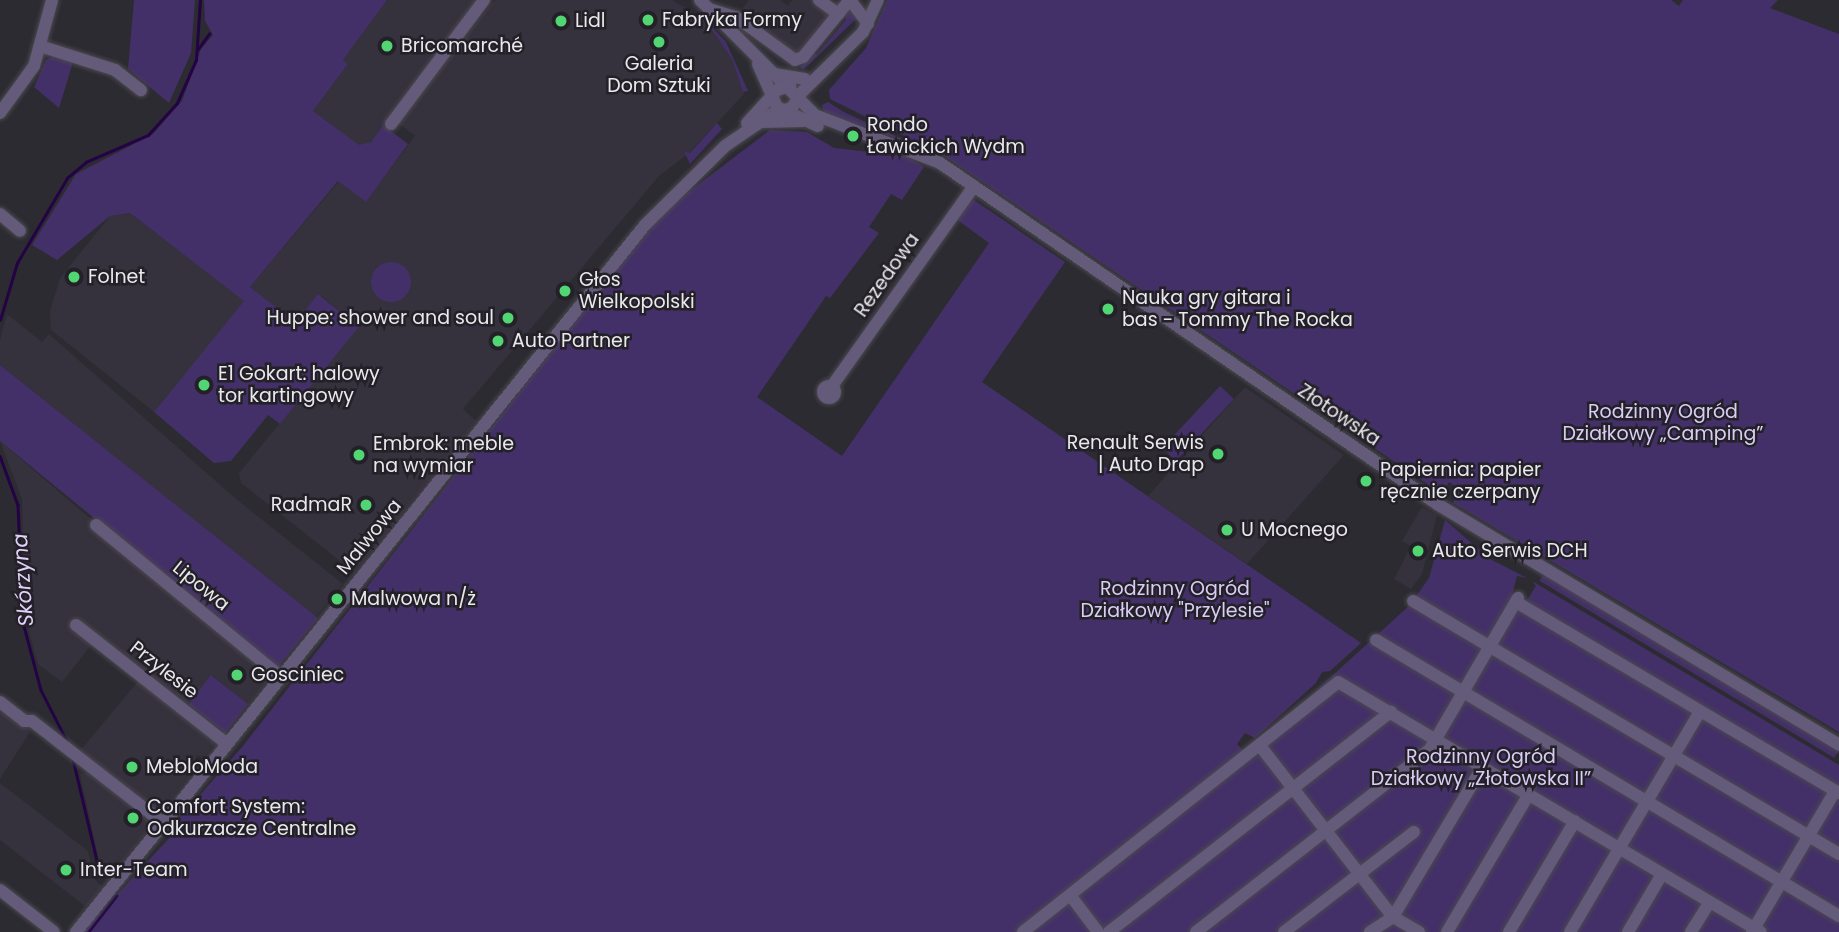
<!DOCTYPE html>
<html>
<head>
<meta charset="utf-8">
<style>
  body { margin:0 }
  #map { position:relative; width:1839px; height:932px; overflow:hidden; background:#2c2b31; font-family:Poppins,sans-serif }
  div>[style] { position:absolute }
  .built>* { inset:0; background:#35313d }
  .green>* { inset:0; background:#443068; transform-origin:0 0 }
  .round { border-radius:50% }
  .stream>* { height:2.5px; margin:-1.25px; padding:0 1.25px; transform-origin:1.25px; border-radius:1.25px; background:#230345 }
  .roads { filter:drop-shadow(0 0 2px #4a494f) drop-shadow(0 0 2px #4a494f) }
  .minor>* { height:12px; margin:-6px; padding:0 6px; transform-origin:6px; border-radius:6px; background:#645a79 }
  .minor>.ring { margin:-6px; padding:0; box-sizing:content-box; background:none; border:12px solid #645a79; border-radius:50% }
  .dots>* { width:19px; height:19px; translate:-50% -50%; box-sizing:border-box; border:4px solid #232127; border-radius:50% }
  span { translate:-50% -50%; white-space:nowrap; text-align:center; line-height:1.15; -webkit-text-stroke:5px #232127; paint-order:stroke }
  .poi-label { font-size:19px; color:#e9e8ec }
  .left { translate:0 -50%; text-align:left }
  .right { translate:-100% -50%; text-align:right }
  .street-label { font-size:19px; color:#e9e8ec }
  .park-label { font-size:19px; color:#d9cdf6 }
  .water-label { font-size:21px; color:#dfd3fc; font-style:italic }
</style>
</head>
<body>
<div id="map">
  <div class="built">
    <i style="clip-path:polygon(387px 0,479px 0,384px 126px,371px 142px,359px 146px,313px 111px,348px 64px,343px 60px)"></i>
    <i style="clip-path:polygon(495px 0,672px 0,708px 25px,732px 59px,744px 94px,689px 153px,659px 176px,463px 409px,476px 421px,354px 572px,241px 483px,239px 473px,359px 327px,319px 294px,296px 322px,250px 287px,339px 181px,366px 201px,415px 136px,398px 123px)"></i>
    <i style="clip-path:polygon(749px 0,780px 0,788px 6px,792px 0,813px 0,831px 13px,800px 51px,791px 52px,741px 10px)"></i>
    <i style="clip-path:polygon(130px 213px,245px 301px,154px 412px,51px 330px,50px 311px,60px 278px,110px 216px)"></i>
    <i style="clip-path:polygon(7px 314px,42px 342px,49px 334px,235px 498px,343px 584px,316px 617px,0 365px,0 340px)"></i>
    <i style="clip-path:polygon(1245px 387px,1344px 455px,1247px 564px,1148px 496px)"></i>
    <i style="clip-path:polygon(0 441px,272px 675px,248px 704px,212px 675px,188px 704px,76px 618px,70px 625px,93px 643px,62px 682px,38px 664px,25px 618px,22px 499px)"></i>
    <i style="clip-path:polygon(1422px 507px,1437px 515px,1422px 574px,1411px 589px,1394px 579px,1411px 546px,1402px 541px)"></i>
    <i style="clip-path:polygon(139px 680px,216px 742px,203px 759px,198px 755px,194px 760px,199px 764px,160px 813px,79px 752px)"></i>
    <i style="clip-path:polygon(0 709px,30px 732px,0 779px)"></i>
    <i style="clip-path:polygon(94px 771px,153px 822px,108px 879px,102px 875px,80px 774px)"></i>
    <i style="clip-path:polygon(0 783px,88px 851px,95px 880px,102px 886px,86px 907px,0 840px)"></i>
  </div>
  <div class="green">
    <i style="clip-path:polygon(134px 0,195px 0,191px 53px,169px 103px,128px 69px)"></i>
    <i style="clip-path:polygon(204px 0,387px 0,343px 60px,348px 64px,313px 111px,359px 145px,371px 142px,383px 125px,408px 144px,366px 202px,338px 181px,250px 287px,296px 322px,318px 294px,359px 327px,280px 424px,268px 415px,231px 461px,214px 463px,154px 412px,244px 301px,130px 213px,110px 216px,57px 260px,32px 245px,76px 174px,153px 134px,182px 101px,201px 49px,213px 35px,205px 21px)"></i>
    <i style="clip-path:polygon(672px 0,706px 21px,726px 42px,748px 91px,743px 92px,732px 59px,708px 25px)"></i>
    <i style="clip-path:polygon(887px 0,1671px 0,1679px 6px,1683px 0,1778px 0,1770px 8px,1839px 34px,1839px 732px,1453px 503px,1460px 489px,1449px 482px,1442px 494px,943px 155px,830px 99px,829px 90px,866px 48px)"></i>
    <i style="clip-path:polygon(853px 12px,856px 19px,803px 70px,800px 67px,812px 53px,817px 54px,846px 20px,845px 13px)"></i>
    <i style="clip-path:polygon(53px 56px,73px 62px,59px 108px,34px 87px,46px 60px)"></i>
    <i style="clip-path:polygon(828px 102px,844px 112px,913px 144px,824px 112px,822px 105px)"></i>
    <i style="clip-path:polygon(717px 123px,722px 129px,690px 164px,684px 151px,690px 153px)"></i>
    <i style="clip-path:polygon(770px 130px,807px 132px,834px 148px,906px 156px,924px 167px,902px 200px,891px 194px,869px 227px,879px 233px,830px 298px,826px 296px,757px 397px,842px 456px,989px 243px,956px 219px,971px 198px,1065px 262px,982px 382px,1361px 643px,1330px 671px,1322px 672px,1316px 683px,1255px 738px,1245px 733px,1237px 744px,1246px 754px,1410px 605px,1429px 578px,1445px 520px,1490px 559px,1527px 578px,1517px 576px,1512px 595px,1527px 600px,1536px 586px,1532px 581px,1839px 765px,1839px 932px,83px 932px,170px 837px,179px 819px,242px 747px,615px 270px,669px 207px)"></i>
    <i class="round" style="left:371px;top:262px;width:40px;height:40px"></i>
    <i style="clip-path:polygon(0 365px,318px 618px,277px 668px,0 441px)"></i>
    <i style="left:1220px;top:386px;width:19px;height:85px;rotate:43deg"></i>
    <i style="left:1544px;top:573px;width:344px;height:9px;rotate:31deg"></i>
    <i style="left:211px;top:675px;width:47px;height:37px;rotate:38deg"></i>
  </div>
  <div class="stream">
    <i style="left:198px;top:49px;width:19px;rotate:-54deg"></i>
    <i style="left:0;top:320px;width:59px;rotate:-73.4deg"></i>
    <i style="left:17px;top:263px;width:99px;rotate:-59.5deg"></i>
    <i style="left:67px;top:178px;width:25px;rotate:-40deg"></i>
    <i style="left:86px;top:162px;width:68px;rotate:-23.5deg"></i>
    <i style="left:148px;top:135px;width:43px;rotate:-47.8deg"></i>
    <i style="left:177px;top:103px;width:47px;rotate:-66.2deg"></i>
    <i style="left:196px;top:60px;width:60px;rotate:-86.2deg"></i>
    <i style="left:0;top:456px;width:52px;rotate:69.8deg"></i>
    <i style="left:18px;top:505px;width:117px;rotate:87.6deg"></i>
    <i style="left:23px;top:622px;width:70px;rotate:75.2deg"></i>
    <i style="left:41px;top:690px;width:57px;rotate:63deg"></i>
    <i style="left:73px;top:759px;width:113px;rotate:76.7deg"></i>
    <i style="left:88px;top:932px;width:46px;rotate:-52.1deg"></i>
  </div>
  <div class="roads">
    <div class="minor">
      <i style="left:700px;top:0;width:163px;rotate:45deg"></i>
      <i style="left:815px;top:115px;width:134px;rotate:21deg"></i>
      <i style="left:940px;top:163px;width:603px;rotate:34.45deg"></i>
      <i style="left:1437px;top:504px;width:469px;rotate:30.9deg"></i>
      <i style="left:819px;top:0;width:24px;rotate:36deg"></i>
      <i style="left:850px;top:0;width:30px;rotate:53deg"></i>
      <i style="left:709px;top:9px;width:28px;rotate:17deg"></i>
      <i style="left:736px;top:17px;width:73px;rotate:36.1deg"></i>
      <i style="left:795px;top:60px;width:9px;rotate:-21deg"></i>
      <i style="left:803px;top:57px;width:71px;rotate:-50.7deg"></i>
      <i style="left:40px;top:46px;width:79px;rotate:17.7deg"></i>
      <i style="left:115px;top:70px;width:33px;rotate:38deg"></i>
      <i style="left:758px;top:64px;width:47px;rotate:66.2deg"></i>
      <i style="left:777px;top:107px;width:45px;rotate:24.9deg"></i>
      <i style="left:774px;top:74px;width:31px;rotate:9deg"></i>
      <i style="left:0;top:113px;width:58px;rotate:-54.1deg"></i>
      <i style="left:34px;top:66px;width:68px;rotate:-74.7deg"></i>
      <i style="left:762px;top:122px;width:41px;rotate:-1.4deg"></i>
      <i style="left:747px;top:123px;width:45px;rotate:-47.7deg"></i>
      <i style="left:777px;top:90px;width:14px;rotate:-17deg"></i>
      <i style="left:391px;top:124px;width:155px;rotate:-53.1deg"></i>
      <i style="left:0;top:214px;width:26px;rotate:40deg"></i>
      <i class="ring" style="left:823px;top:386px;width:0;height:0"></i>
      <i style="left:832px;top:386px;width:245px;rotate:-54.6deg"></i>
      <i style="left:96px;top:525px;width:239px;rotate:39.4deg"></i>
      <i style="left:1413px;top:601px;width:495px;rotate:30.7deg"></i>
      <i style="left:1516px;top:602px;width:375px;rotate:30.6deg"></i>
      <i style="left:76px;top:625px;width:192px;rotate:38.2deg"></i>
      <i style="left:1376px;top:640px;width:539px;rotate:30.8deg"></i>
      <i style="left:0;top:702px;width:31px;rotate:38deg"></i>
      <i style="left:24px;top:721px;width:8px"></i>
      <i style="left:32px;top:721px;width:166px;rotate:37.9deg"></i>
      <i style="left:1261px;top:747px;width:215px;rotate:52.2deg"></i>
      <i style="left:1393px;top:917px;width:30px;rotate:30deg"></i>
      <i style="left:0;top:890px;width:68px;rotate:37.9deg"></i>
      <i style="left:1070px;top:895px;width:46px;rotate:52.9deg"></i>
      <i style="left:76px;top:932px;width:908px;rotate:-51.17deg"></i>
      <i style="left:645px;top:225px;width:112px;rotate:-44.6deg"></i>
      <i style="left:725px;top:146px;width:57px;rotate:-34.2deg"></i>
      <i style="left:772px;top:114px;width:21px;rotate:-17deg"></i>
      <i style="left:792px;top:108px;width:17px;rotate:-59deg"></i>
      <i style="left:801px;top:93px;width:87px;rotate:-44.5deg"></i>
      <i style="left:863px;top:32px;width:35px;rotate:-65deg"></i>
      <i style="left:1023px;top:932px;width:402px;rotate:-38.4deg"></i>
      <i style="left:1338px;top:682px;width:491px;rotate:30.6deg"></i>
      <i style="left:1109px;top:932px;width:358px;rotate:-38deg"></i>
      <i style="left:1196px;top:932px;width:297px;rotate:-38deg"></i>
      <i style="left:1430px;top:749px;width:175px;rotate:-59.8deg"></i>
      <i style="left:1284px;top:932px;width:164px;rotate:-37.6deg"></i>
      <i style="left:1370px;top:932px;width:27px;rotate:-33deg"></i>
      <i style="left:1393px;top:917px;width:176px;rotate:-59.2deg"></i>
      <i style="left:1447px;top:932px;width:161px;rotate:-59.3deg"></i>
      <i style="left:1509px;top:932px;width:129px;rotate:-59.3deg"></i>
      <i style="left:1570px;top:932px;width:256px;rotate:-59.5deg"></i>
      <i style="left:1628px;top:932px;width:67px;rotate:-59.6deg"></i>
      <i style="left:1691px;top:932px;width:34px;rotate:-58deg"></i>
      <i style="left:1752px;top:932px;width:164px;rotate:-59.5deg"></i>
    </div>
  </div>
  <div class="dots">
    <i style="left:648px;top:20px;background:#52d673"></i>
    <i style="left:561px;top:21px;background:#52d673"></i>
    <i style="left:659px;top:42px;background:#52d673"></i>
    <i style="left:387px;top:46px;background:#52d673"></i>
    <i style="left:853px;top:136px;background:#52d673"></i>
    <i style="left:74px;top:277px;background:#52d673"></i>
    <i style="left:565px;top:291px;background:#52d673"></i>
    <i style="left:1108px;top:309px;background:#52d673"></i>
    <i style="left:508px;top:318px;background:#52d673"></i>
    <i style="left:498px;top:341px;background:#52d673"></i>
    <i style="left:204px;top:385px;background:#52d673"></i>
    <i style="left:1218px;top:454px;background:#52d673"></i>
    <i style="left:359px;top:455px;background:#52d673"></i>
    <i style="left:1366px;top:481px;background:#52d673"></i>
    <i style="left:366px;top:505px;background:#52d673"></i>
    <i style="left:1227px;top:530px;background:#52d673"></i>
    <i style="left:1418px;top:551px;background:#52d673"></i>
    <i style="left:337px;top:599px;background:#52d673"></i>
    <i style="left:237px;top:675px;background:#52d673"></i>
    <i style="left:132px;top:767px;background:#52d673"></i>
    <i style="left:133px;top:818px;background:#52d673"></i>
    <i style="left:66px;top:870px;background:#52d673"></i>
  </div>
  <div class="poi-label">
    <span class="left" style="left:662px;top:20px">Fabryka Formy</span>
    <span class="left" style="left:575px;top:21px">Lidl</span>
    <span class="left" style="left:401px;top:46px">Bricomarché</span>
    <span style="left:659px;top:75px">Galeria<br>Dom Sztuki</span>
    <span class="left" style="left:867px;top:136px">Rondo<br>Ławickich Wydm</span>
    <span class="left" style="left:88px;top:277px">Folnet</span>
    <span class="left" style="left:579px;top:291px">Głos<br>Wielkopolski</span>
    <span class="left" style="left:1122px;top:309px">Nauka gry gitara i<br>bas - Tommy The Rocka</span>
    <span class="right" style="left:494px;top:318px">Huppe: shower and soul</span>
    <span class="left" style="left:512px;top:341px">Auto Partner</span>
    <span class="left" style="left:218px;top:385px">E1 Gokart: halowy<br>tor kartingowy</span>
    <span class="right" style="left:1204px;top:454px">Renault Serwis<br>| Auto Drap</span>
    <span class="left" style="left:373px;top:455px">Embrok: meble<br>na wymiar</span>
    <span class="left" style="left:1380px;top:481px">Papiernia: papier<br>ręcznie czerpany</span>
    <span class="right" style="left:352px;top:505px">RadmaR</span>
    <span class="left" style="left:1241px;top:530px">U Mocnego</span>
    <span class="left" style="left:1432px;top:551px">Auto Serwis DCH</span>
    <span class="left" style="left:351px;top:599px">Malwowa n/ż</span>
    <span class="left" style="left:251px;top:675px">Gosciniec</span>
    <span class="left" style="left:146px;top:767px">MebloModa</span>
    <span class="left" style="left:147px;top:818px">Comfort System:<br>Odkurzacze Centralne</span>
    <span class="left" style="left:80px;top:870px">Inter-Team</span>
  </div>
  <div class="street-label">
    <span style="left:887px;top:275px;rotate:-55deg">Rezedowa</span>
    <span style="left:1339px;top:415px;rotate:34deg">Złotowska</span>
    <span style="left:369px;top:537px;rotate:-51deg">Malwowa</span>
    <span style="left:201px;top:586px;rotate:39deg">Lipowa</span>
    <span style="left:164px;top:670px;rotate:38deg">Przylesie</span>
  </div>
  <div class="park-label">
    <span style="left:1663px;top:423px">Rodzinny Ogród<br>Działkowy „Camping”</span>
    <span style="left:1175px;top:600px">Rodzinny Ogród<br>Działkowy "Przylesie"</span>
    <span style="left:1481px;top:768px">Rodzinny Ogród<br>Działkowy „Złotowska II”</span>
  </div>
  <div class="water-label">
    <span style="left:23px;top:580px;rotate:-94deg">Skórzyna</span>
  </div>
</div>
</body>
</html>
